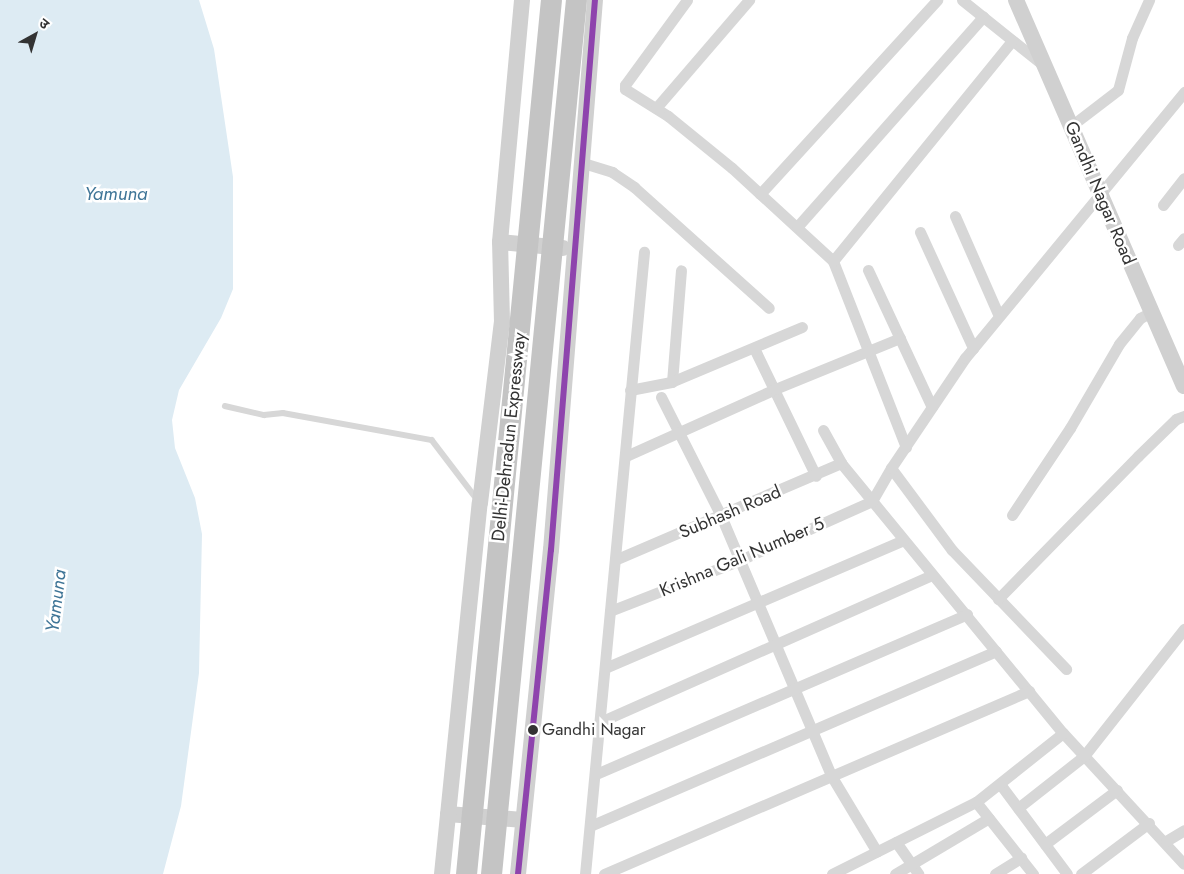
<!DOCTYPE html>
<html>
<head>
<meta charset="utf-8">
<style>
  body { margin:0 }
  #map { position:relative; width:1184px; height:874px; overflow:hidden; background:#fff; font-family:Jost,"Noto Sans Devanagari",sans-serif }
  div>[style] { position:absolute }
  .water>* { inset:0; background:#ddebf3 }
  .lane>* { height:5.5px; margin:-2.75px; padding:0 2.75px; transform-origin:2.75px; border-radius:2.75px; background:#d7d7d7 }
  .street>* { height:11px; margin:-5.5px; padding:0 5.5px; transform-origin:5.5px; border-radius:5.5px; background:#d7d7d7 }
  .secondary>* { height:16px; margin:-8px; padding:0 8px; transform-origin:8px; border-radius:8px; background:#d0d0d0 }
  .highway-bridge>* { height:21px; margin:-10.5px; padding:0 10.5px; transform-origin:10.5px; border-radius:10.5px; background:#c4c4c4 }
  .bus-1>* { height:6px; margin:-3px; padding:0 3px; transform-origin:3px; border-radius:3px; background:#8e44ad }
  .dots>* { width:14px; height:14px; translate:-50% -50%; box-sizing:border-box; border:2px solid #fff; border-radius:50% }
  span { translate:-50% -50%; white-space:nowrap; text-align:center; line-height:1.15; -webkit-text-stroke:5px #fff; paint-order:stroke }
  .bus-label { font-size:17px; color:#333 }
  .left { translate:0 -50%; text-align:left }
  .street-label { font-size:18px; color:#333 }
  .water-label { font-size:19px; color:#3f7597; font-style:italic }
  .north { position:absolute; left:10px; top:10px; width:50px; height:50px; -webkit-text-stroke:4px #fff; paint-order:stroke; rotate:39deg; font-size:14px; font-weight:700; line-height:20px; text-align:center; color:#333 }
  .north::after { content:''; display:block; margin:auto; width:18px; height:22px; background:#333; clip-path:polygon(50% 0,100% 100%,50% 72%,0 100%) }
</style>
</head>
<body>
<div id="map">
  <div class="water">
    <i style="clip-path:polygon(0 0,199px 0,214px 49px,233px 177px,233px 289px,221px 318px,179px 390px,172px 420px,175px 448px,195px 498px,202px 534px,199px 673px,181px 806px,163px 874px,0 874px)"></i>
  </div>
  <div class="lane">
    <i style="left:225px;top:406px;width:40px;rotate:13deg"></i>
    <i style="left:264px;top:415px;width:19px;rotate:-6deg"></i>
    <i style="left:283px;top:413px;width:151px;rotate:10.3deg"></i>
    <i style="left:432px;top:440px;width:74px;rotate:52.7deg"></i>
  </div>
  <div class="street">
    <i style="left:687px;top:0;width:105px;rotate:126.1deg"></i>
    <i style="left:625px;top:85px;width:4px;rotate:90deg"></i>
    <i style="left:625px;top:89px;width:51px;rotate:32.1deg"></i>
    <i style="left:668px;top:116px;width:82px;rotate:39.1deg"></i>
    <i style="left:732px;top:168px;width:137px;rotate:42.6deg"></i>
    <i style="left:833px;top:261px;width:200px;rotate:68.6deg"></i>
    <i style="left:962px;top:0;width:104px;rotate:38.7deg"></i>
    <i style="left:656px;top:108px;width:143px;rotate:-49.3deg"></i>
    <i style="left:1071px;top:126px;width:59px;rotate:-37.5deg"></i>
    <i style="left:1118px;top:90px;width:54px;rotate:-74.9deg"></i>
    <i style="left:1132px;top:38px;width:42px;rotate:-65.9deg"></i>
    <i style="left:580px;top:162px;width:34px;rotate:17deg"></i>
    <i style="left:612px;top:172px;width:27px;rotate:34deg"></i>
    <i style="left:634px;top:187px;width:181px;rotate:41.9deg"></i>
    <i style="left:760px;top:194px;width:263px;rotate:-47.6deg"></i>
    <i style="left:1163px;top:205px;width:34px;rotate:-52deg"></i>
    <i style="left:955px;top:216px;width:109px;rotate:66.3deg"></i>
    <i style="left:797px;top:227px;width:281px;rotate:-48.5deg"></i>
    <i style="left:920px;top:232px;width:128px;rotate:65.4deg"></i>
    <i style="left:1178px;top:245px;width:9px;rotate:-49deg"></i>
    <i style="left:833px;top:261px;width:284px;rotate:-50.9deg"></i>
    <i style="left:868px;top:270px;width:151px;rotate:65deg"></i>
    <i style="left:754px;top:348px;width:142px;rotate:64.2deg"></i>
    <i style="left:672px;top:382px;width:112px;rotate:-85.4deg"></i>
    <i style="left:630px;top:390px;width:42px;rotate:-11deg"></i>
    <i style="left:671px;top:382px;width:142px;rotate:-22.8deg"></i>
    <i style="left:661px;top:397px;width:133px;rotate:63.2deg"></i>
    <i style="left:721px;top:516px;width:284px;rotate:67deg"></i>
    <i style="left:832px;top:777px;width:87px;rotate:59deg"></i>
    <i style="left:823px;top:430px;width:38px;rotate:61deg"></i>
    <i style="left:841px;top:463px;width:350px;rotate:50.6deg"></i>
    <i style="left:1063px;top:733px;width:178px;rotate:47.3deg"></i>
    <i style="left:626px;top:456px;width:163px;rotate:-24.2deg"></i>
    <i style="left:775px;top:389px;width:135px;rotate:-22.2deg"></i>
    <i style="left:891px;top:468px;width:102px;rotate:53.4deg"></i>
    <i style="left:952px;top:550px;width:165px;rotate:46.2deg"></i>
    <i style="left:1012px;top:515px;width:105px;rotate:-56.3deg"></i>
    <i style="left:1070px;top:428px;width:97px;rotate:-59.7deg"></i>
    <i style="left:1119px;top:344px;width:33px;rotate:-51deg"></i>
    <i style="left:1140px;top:318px;width:13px;rotate:-27deg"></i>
    <i style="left:617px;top:559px;width:244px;rotate:-23.2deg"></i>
    <i style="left:998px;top:599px;width:200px;rotate:-45.6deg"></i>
    <i style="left:1138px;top:456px;width:53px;rotate:-44.2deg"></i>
    <i style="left:1176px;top:419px;width:9px;rotate:-21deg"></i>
    <i style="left:610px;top:611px;width:137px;rotate:-21.3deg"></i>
    <i style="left:738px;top:561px;width:147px;rotate:-24.1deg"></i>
    <i style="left:872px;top:501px;width:38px;rotate:-60deg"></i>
    <i style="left:891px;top:468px;width:133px;rotate:-56.1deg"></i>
    <i style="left:965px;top:358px;width:345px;rotate:-50.5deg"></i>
    <i style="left:605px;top:668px;width:324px;rotate:-23.2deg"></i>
    <i style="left:600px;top:722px;width:363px;rotate:-23.9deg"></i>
    <i style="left:596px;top:774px;width:404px;rotate:-23.3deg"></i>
    <i style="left:1000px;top:784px;width:112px;rotate:53.3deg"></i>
    <i style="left:976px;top:802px;width:92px;rotate:51.6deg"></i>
    <i style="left:1018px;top:808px;width:84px;rotate:-38.2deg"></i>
    <i style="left:1084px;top:756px;width:162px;rotate:-51.8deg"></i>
    <i style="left:590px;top:826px;width:442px;rotate:-23.3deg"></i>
    <i style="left:1166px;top:841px;width:21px;rotate:-31deg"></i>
    <i style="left:896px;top:842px;width:39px;rotate:55deg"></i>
    <i style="left:1045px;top:844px;width:90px;rotate:-36.9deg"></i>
    <i style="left:585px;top:874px;width:625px;rotate:-84.58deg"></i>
    <i style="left:604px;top:874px;width:463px;rotate:-23.3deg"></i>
    <i style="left:832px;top:874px;width:161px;rotate:-26.6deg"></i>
    <i style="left:976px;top:802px;width:111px;rotate:-38.4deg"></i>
    <i style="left:895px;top:874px;width:109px;rotate:-30.8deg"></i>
    <i style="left:995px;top:874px;width:31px;rotate:-32deg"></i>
    <i style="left:1081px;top:874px;width:85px;rotate:-36.9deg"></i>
  </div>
  <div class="secondary">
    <i style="left:1016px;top:0;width:421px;rotate:66.5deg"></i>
    <i style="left:500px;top:242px;width:63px;rotate:5.4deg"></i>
    <i style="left:448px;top:814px;width:75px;rotate:4.6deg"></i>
    <i style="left:442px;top:874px;width:373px;rotate:-84.2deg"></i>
    <i style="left:480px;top:503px;width:182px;rotate:-83.1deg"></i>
    <i style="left:502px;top:322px;width:80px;rotate:-91.4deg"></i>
    <i style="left:500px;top:242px;width:243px;rotate:-84.8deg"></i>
    <i style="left:518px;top:874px;width:326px;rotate:-84.2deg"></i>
    <i style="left:551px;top:550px;width:552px;rotate:-85.43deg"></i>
  </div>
  <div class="highway-bridge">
    <i style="left:466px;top:874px;width:878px;rotate:-84.45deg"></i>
    <i style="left:491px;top:874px;width:878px;rotate:-84.45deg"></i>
  </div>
  <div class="bus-1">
    <i style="left:518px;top:874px;width:326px;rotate:-84.2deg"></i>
    <i style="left:551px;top:550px;width:552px;rotate:-85.43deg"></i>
  </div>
  <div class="dots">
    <i style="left:533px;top:730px;background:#333"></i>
  </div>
  <div class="bus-label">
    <span class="left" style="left:542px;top:730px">Gandhi Nagar</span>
  </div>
  <div class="street-label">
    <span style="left:1100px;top:193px;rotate:67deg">Gandhi Nagar Road</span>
    <span style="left:509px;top:437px;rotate:-84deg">Delhi-Dehradun Expressway</span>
    <span style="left:730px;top:512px;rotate:-23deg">Subhash Road</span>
    <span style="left:742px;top:557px;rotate:-23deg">Krishna Gali Number 5</span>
  </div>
  <div class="water-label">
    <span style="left:116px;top:194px">Yamuna</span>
    <span style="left:56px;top:601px;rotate:-83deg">Yamuna</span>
  </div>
  <div class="north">उ</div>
</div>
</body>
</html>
